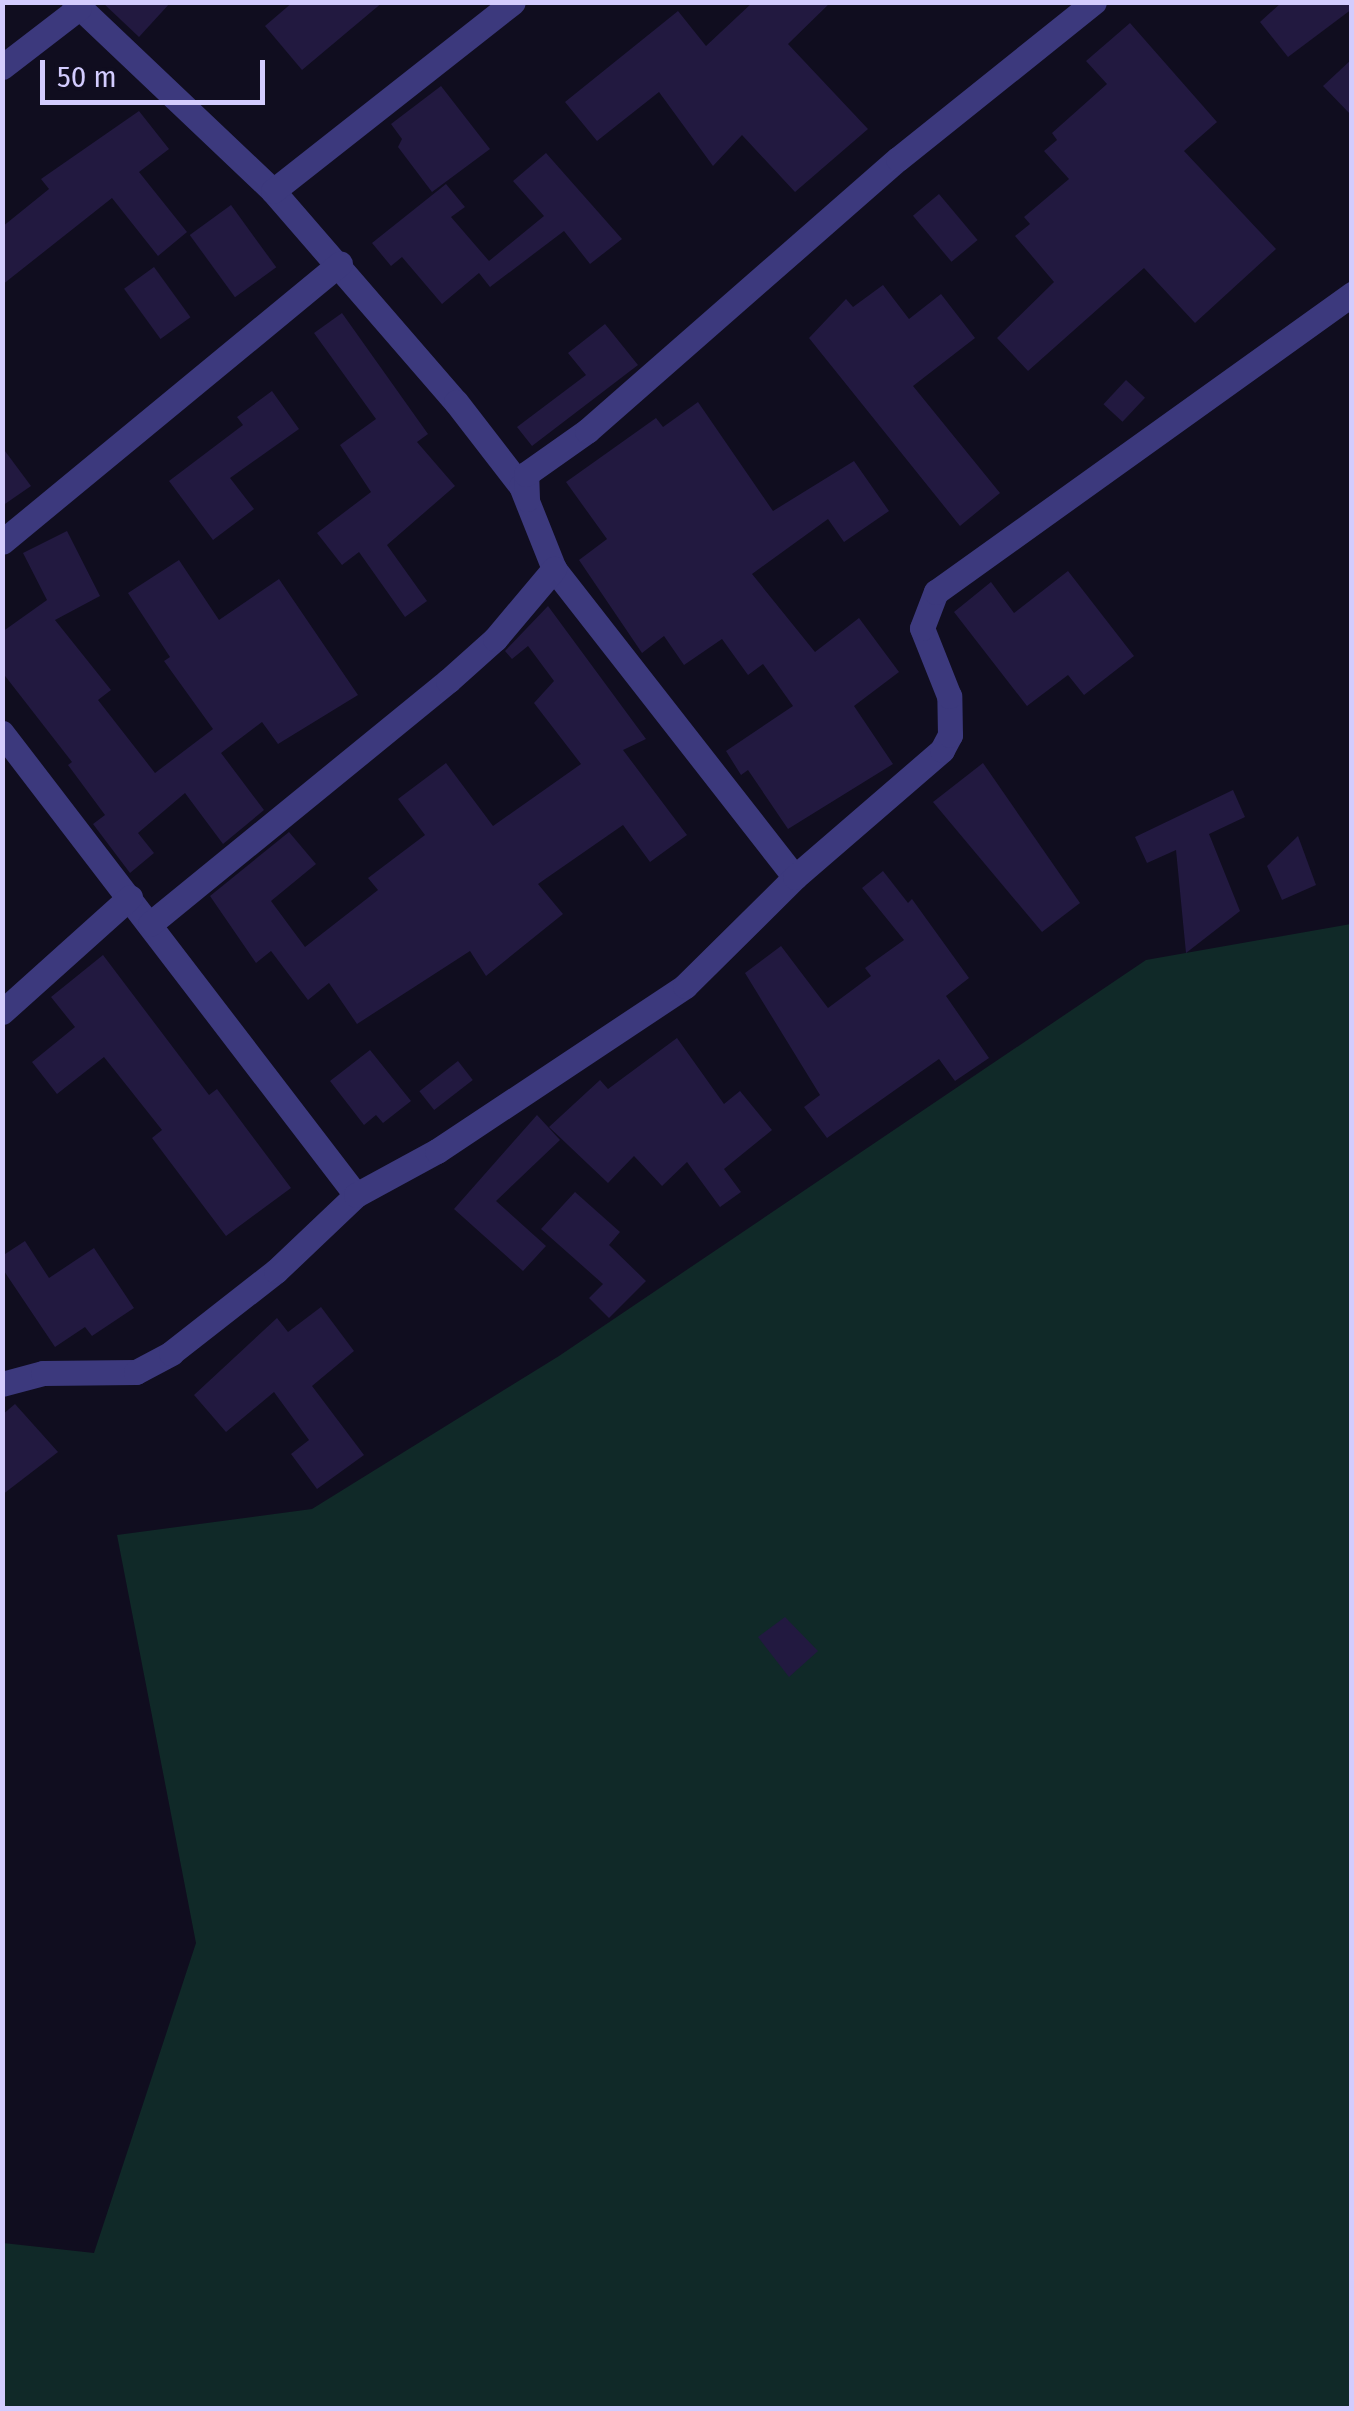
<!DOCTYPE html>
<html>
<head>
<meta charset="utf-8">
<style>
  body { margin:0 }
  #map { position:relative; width:1354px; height:2411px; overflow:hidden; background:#100d1f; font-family:"Fira Sans Condensed",sans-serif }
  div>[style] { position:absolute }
  .green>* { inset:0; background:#102928 }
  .building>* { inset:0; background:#221940; transform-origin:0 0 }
  .street>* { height:25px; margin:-12.5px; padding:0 12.5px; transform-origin:12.5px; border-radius:12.5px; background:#3c397d }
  span { translate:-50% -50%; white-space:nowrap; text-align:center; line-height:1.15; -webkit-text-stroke:10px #100d1f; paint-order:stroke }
  .frame { position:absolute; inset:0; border:5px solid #d3ccfe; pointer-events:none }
  .scale { position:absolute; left:40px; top:60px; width:225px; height:45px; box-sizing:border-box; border:5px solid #d3ccfe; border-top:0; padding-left:12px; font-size:30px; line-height:35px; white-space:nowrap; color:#d3ccfe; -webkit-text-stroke:8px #100d1f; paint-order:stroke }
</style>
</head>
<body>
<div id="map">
  <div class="green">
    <i style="clip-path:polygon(1351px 924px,1351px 2408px,3px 2408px,3px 2243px,94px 2253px,196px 1943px,117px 1535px,312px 1509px,559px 1356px,1146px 960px)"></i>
  </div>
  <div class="building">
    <i style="clip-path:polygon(102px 2px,171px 2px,139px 37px)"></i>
    <i style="clip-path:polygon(293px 2px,383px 2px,302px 70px,265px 26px)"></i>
    <i style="clip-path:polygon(753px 2px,831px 2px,788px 44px,868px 129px,795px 192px,742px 135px,713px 166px,659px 92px,597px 141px,565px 102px,678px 11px,706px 46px)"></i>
    <i style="clip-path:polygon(1282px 2px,1352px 2px,1352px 9px,1288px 57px,1260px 22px)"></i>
    <i style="clip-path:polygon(1130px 23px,1217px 122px,1184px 151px,1276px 249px,1195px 323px,1144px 268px,1028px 371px,997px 338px,1054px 282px,1015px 236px,1030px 224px,1024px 217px,1069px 179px,1044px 151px,1057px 140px,1052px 133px,1107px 84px,1086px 61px)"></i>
    <i style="clip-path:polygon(1352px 59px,1352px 116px,1323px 86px)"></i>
    <i style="clip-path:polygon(441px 86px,490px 149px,432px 192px,398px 147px,402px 139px,391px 124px)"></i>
    <i style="clip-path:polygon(139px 111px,169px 149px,139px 172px,187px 232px,158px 256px,112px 198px,2px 285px,2px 227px,49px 189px,41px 179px)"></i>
    <i style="clip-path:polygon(546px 153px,622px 239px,590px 264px,564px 231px,490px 287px,479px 273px,442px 304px,402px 257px,391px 266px,372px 243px,446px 184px,465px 207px,451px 217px,489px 261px,544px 216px,513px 181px)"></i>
    <i style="left:939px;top:194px;width:60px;height:34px;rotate:50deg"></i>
    <i style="left:231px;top:205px;width:77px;height:51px;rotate:54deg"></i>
    <i style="left:154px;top:267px;width:62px;height:37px;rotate:54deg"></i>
    <i style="clip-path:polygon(883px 285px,909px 319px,941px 294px,975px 338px,913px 386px,1000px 493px,960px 526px,809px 338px,846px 299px,853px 307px)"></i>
    <i style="clip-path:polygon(342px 313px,428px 434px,417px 442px,455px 486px,387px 545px,427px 601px,405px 617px,359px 552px,342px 565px,317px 533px,371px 492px,340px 445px,376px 419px,314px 333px)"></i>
    <i style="clip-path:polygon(605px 324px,638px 365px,532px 446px,517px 427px,586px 375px,568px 353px)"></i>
    <i style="left:1126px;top:380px;width:26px;height:33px;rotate:43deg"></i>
    <i style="clip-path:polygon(272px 391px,299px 429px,230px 478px,254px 509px,213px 540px,169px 481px,243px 425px,237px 417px)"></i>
    <i style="clip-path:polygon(698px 402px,773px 511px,854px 461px,889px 511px,844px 542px,828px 519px,752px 574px,815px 652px,859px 618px,899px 672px,854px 706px,893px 764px,788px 829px,748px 770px,741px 775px,726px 751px,793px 706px,763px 664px,748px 675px,722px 639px,684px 665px,664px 636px,642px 653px,579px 560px,607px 539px,566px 482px,656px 418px,663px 427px)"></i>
    <i style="clip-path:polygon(2px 447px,31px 486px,2px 506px)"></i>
    <i style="clip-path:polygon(67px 531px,100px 596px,55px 620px,111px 690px,98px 700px,155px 773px,213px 729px,164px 661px,170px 657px,128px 593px,179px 560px,219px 620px,279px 579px,358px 695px,278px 744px,262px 722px,221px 753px,264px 810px,223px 844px,185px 793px,138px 833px,154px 853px,130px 873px,93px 824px,105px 815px,68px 765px,72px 762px,2px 672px,2px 632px,47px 600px,23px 553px)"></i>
    <i style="clip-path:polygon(1068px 571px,1134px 656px,1084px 695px,1068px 675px,1027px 706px,954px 612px,991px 582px,1014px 613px)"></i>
    <i style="clip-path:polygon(548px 606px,646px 739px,623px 750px,687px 835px,650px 862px,623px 825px,538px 884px,563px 914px,486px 976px,470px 951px,357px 1024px,329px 983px,308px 1000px,271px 951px,256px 963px,210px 896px,289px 832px,316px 864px,271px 901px,305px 947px,378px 890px,368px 878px,425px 835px,398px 799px,446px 763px,493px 826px,581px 764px,534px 703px,554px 681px,528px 646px,512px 659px,505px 651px)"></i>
    <i style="clip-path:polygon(983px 763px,1080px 903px,1042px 932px,933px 802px)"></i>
    <i style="clip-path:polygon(1233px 790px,1245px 817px,1209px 834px,1240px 911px,1186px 953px,1176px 850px,1147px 863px,1135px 837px)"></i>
    <i style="clip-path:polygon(1298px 836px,1316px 885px,1282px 900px,1267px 866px)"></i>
    <i style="clip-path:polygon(883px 871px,908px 903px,912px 899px,969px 978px,946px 996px,989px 1058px,955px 1081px,939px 1059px,827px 1138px,804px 1107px,820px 1095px,745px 973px,781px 946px,828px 1008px,871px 976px,865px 968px,904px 940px,862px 888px)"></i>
    <i style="clip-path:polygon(103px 955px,209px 1095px,217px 1089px,291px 1188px,226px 1236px,152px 1138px,162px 1130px,104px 1057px,57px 1094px,32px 1062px,75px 1027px,51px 997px)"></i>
    <i style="clip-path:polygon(677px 1038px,724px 1104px,740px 1091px,772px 1130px,724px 1169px,741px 1192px,720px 1207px,687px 1162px,662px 1186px,634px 1156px,608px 1183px,549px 1127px,600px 1080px,608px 1089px)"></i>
    <i style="clip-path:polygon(370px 1050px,411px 1101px,383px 1123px,376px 1115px,364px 1125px,330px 1081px)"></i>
    <i style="left:458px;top:1061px;width:24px;height:49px;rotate:52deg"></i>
    <i style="clip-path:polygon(537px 1115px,560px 1140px,496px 1201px,546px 1246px,523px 1271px,454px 1209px)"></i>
    <i style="clip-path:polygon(575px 1192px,620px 1232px,609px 1245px,646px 1281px,609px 1318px,589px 1298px,603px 1284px,541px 1229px)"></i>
    <i style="clip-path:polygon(25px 1241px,49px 1278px,94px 1248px,134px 1308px,92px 1336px,85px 1327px,55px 1347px,2px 1268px,2px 1256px)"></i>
    <i style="clip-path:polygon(321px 1307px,354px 1351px,312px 1386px,364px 1455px,317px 1489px,291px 1454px,309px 1440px,274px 1392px,226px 1432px,194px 1395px,277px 1318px,288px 1332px)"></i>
    <i style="clip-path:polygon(15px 1404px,58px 1452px,2px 1495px,2px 1415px)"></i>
    <i style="clip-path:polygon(785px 1617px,818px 1651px,789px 1677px,758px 1637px)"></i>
  </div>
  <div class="street">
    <i style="left:74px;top:2px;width:274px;rotate:43.5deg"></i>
    <i style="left:273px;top:191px;width:279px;rotate:49.1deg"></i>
    <i style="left:456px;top:402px;width:106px;rotate:52.3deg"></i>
    <i style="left:521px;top:486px;width:89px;rotate:68.3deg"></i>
    <i style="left:554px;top:569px;width:391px;rotate:52deg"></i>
    <i style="left:2px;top:67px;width:97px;rotate:-37.5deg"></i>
    <i style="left:273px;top:191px;width:305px;rotate:-38.2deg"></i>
    <i style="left:527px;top:499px;width:25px;rotate:-92deg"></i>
    <i style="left:526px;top:474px;width:75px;rotate:-35.2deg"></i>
    <i style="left:587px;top:431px;width:413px;rotate:-41.2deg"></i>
    <i style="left:898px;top:159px;width:251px;rotate:-38.7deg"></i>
    <i style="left:2px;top:542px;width:438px;rotate:-39.5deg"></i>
    <i style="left:2px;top:733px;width:582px;rotate:52.54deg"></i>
    <i style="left:150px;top:924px;width:385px;rotate:-39.2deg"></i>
    <i style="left:448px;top:681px;width:63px;rotate:-41.8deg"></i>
    <i style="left:495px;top:639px;width:92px;rotate:-49.9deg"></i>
    <i style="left:2px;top:1012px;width:172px;rotate:-41.9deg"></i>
    <i style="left:2px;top:1384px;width:42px;rotate:-15deg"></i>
    <i style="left:43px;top:1373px;width:93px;rotate:-0.6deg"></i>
    <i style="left:136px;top:1372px;width:40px;rotate:-28deg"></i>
    <i style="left:171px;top:1353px;width:133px;rotate:-38deg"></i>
    <i style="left:276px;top:1271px;width:110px;rotate:-43.5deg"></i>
    <i style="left:356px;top:1195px;width:92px;rotate:-28.5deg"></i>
    <i style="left:437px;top:1151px;width:298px;rotate:-33.6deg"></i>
    <i style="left:685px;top:986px;width:155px;rotate:-44.7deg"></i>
    <i style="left:795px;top:877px;width:194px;rotate:-40.8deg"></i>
    <i style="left:942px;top:750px;width:17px;rotate:-62deg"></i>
    <i style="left:950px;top:735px;width:39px;rotate:-91deg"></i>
    <i style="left:949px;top:696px;width:73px;rotate:-111.7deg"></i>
    <i style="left:922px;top:628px;width:39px;rotate:-69deg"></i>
    <i style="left:936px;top:592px;width:512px;rotate:-35.62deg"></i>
  </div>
  <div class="frame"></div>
  <div class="scale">50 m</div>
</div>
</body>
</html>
